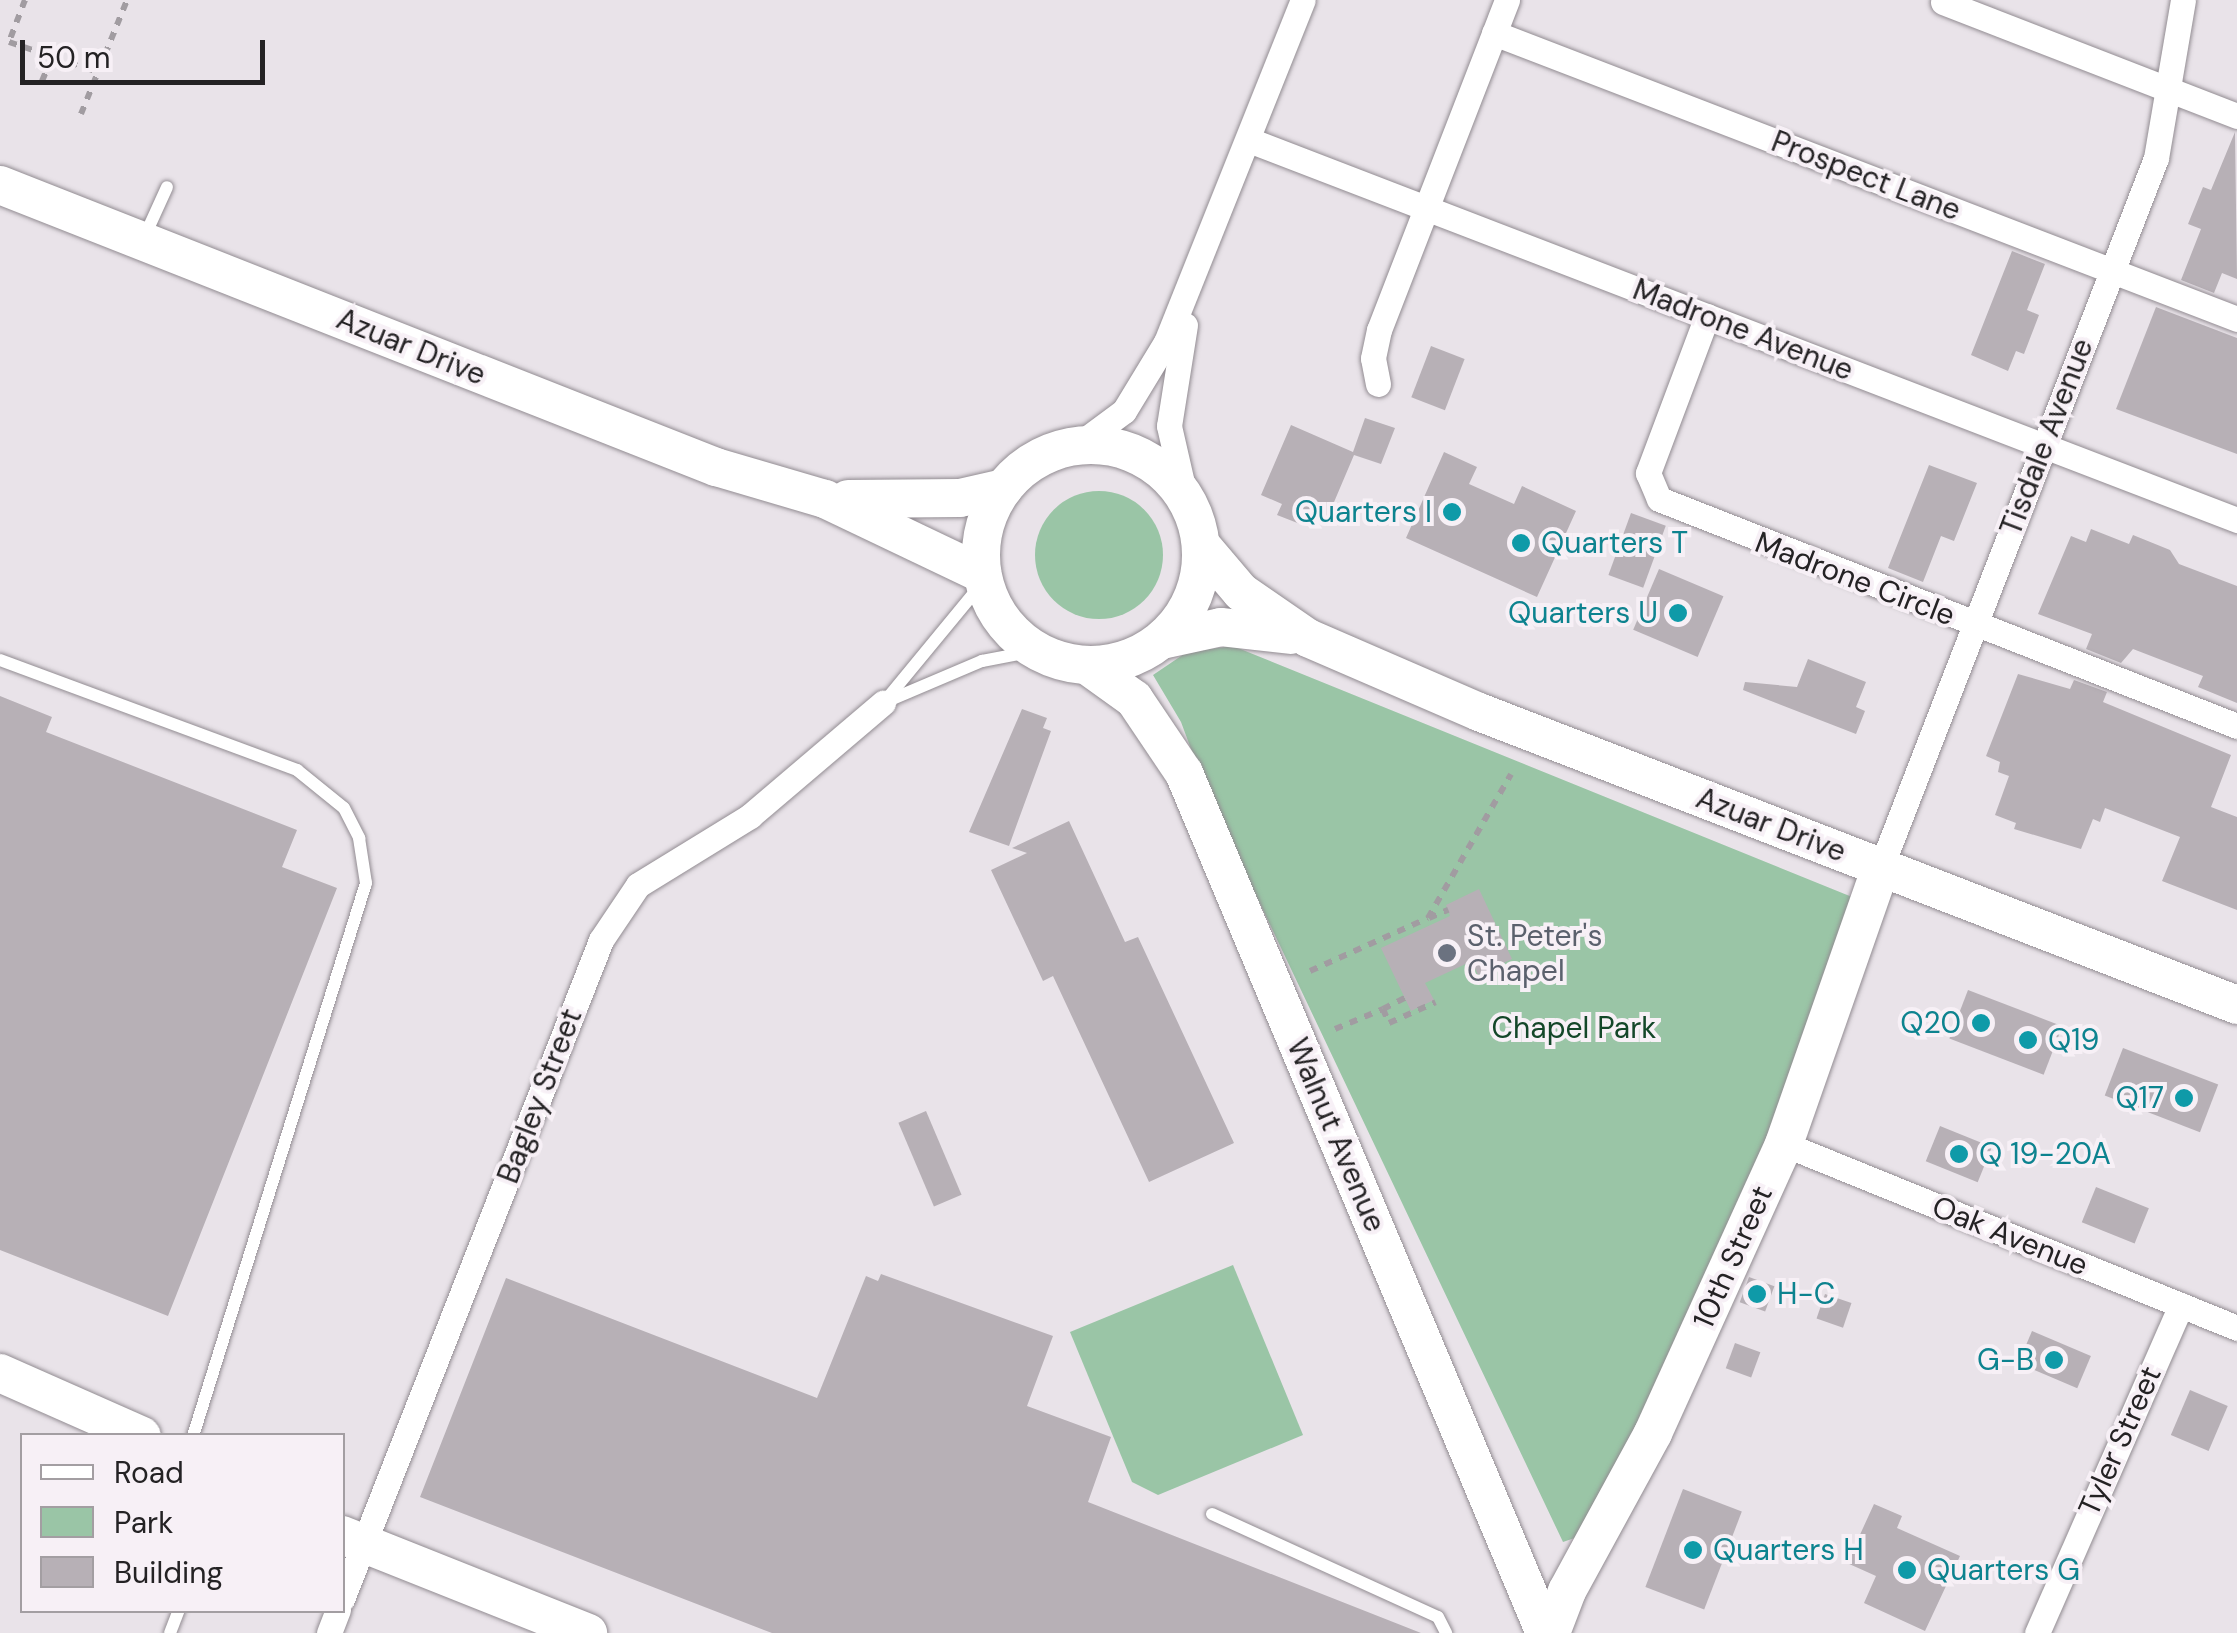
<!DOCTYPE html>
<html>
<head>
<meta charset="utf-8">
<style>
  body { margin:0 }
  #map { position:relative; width:2237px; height:1633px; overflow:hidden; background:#e9e3e9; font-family:"DM Sans",sans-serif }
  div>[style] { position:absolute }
  .green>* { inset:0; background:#9ac5a6 }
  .round { border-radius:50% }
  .building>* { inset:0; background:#b7b0b6; transform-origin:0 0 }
  .path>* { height:6px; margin-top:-3px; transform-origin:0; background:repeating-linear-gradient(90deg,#a19ca1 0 8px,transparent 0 16px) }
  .roads { filter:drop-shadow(0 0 2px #928c92) drop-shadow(0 0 2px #928c92) }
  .lane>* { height:12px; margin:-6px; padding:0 6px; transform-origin:6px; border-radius:6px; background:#fff }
  .street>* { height:25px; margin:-12.5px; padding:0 12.5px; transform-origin:12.5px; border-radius:12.5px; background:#fff }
  .secondary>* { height:38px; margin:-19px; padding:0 19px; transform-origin:19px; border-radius:19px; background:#fff }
  .secondary>.ring { margin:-19px; padding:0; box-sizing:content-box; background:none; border:38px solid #fff; border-radius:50% }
  .dots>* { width:28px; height:28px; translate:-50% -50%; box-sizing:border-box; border:5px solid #f7f0f6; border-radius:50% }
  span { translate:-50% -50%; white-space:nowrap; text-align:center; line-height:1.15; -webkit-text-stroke:8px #f7f0f6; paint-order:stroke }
  .street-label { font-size:30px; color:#242224 }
  .culture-label { font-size:30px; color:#0d838f }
  .right { translate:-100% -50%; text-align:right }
  .left { translate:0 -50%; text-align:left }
  .worship-label { font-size:30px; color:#5b616d }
  .park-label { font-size:30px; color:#144729 }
  .legend { position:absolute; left:20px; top:1433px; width:325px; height:180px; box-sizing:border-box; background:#f7f0f6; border:2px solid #a39ea2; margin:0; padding:12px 18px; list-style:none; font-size:30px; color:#242224 }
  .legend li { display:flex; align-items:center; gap:20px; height:50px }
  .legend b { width:50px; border:2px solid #a39ea2 }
  .scale { position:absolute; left:20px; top:40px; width:245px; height:45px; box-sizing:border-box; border:5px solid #242224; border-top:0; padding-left:12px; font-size:30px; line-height:35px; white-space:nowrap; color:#242224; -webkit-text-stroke:8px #f7f0f6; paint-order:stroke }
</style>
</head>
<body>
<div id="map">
  <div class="green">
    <i class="round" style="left:1035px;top:491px;width:128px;height:128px"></i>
    <i style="clip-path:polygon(1233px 646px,1862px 901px,1805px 1064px,1589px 1533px,1563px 1542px,1207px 792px,1181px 722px,1153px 675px,1187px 652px)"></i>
    <i style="clip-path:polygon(1233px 1265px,1303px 1435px,1158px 1495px,1132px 1482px,1070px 1332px)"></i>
  </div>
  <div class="building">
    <i style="clip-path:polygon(2235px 132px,2237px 279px,2222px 273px,2214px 293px,2181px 280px,2201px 229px,2188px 224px,2203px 187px,2211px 190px)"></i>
    <i style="clip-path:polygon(2012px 251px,2045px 264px,2027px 310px,2039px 315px,2024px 354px,2016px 351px,2008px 371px,1971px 355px)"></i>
    <i style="clip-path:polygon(2156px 307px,2237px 338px,2237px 454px,2116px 409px)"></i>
    <i style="left:1431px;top:346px;width:36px;height:55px;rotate:21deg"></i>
    <i style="clip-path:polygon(1365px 418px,1395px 428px,1381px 464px,1354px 455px,1326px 521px,1305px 512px,1300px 524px,1277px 515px,1282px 504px,1261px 495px,1291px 425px,1353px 452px)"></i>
    <i style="clip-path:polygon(1444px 452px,1477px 467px,1469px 484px,1514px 504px,1522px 486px,1576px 511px,1537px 597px,1406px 538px)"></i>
    <i style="clip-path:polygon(1929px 465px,1977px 483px,1954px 541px,1941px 536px,1923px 582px,1888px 568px)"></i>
    <i style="left:1631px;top:513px;width:37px;height:66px;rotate:20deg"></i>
    <i style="clip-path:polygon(2091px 529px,2129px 544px,2133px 535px,2170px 550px,2179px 564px,2237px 586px,2237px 703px,2198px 687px,2203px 676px,2133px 649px,2121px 663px,2086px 649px,2092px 634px,2038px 614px,2071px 536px,2086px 542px)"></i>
    <i style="left:1659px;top:569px;width:70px;height:66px;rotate:23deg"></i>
    <i style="clip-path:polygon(1808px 659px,1866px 682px,1856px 707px,1865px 711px,1856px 734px,1743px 690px,1745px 682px,1797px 687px)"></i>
    <i style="clip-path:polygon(2018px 674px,2070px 689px,2074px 680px,2107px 692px,2103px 702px,2231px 755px,2211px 807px,2237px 817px,2237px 910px,2162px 881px,2180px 837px,2105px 808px,2100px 822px,2093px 819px,2081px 849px,2014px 829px,2016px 823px,1995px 815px,2009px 776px,1998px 772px,2000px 762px,1986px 756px)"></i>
    <i style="clip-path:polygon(0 696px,52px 717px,46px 732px,297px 830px,282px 867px,337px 888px,168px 1316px,0 1250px)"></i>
    <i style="clip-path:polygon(1022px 709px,1047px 718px,1043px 728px,1051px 731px,1009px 846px,969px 832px)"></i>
    <i style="clip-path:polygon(1069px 821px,1125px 942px,1138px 937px,1234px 1143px,1149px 1182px,1053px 976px,1043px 981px,991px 870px,1027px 853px,1012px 848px)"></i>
    <i style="clip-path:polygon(1479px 889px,1512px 959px,1478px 975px,1472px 961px,1425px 983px,1434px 1000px,1411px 1011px,1381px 948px,1450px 916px,1446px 905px)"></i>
    <i style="left:1968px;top:990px;width:101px;height:52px;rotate:21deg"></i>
    <i style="left:2123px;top:1048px;width:102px;height:51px;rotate:21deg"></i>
    <i style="left:926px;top:1111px;width:91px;height:30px;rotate:67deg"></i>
    <i style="left:1940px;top:1126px;width:56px;height:38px;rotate:22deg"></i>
    <i style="left:2096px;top:1187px;width:57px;height:38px;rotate:22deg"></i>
    <i style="clip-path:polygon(881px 1274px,1053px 1336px,1027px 1406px,1111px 1437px,1088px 1502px,1421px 1633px,772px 1633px,420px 1497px,506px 1278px,817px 1398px,866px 1276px,878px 1281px)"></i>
    <i style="left:1749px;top:1277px;width:27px;height:27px;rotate:20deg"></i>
    <i style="left:1825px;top:1294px;width:28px;height:26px;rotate:19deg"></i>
    <i style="left:2032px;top:1331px;width:64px;height:35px;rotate:23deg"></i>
    <i style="left:1735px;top:1343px;width:27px;height:27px;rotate:20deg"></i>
    <i style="left:2190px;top:1390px;width:41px;height:49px;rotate:23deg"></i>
    <i style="left:1683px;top:1489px;width:63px;height:105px;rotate:21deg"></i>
    <i style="clip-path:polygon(1874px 1504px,1902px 1516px,1897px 1528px,1960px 1556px,1925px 1631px,1864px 1603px,1876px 1576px,1847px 1563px)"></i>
  </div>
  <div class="path">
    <i style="left:25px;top:0;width:45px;rotate:110.9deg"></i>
    <i style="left:9px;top:42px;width:94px;rotate:18.6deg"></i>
    <i style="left:42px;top:81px;width:26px;rotate:-67deg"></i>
    <i style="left:81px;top:114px;width:123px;rotate:-68deg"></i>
    <i style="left:1429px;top:918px;width:21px;rotate:-23deg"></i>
    <i style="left:1310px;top:971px;width:129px;rotate:-24.2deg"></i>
    <i style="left:1428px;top:918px;width:166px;rotate:-60deg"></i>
    <i style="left:1383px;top:1009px;width:25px;rotate:-27deg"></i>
    <i style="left:1335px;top:1029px;width:52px;rotate:-22.6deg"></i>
    <i style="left:1383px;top:1009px;width:15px;rotate:67deg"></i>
    <i style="left:1389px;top:1023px;width:51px;rotate:-24.1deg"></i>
  </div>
  <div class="roads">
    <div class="lane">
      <i style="left:143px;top:240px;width:58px;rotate:-65.6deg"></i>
      <i style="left:0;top:660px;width:317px;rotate:20.3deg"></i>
      <i style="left:297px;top:770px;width:60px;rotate:39deg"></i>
      <i style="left:344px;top:808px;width:34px;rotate:63deg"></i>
      <i style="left:359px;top:838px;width:46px;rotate:81.2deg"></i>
      <i style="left:366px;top:883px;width:579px;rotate:107.37deg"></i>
      <i style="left:885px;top:701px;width:156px;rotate:-50.5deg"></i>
      <i style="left:883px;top:703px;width:108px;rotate:-23deg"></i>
      <i style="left:982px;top:661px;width:54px;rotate:-10.7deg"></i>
      <i style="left:1212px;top:1514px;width:248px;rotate:24.5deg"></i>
      <i style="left:1438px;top:1617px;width:18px;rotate:63deg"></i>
      <i style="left:170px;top:1633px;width:25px;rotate:-69deg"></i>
    </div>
    <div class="street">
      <i style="left:1943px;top:2px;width:315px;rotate:21.2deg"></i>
      <i style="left:1494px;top:33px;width:796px;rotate:21.05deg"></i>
      <i style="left:1249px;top:140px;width:1059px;rotate:21.04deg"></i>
      <i style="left:1707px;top:316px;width:168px;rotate:110.6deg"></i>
      <i style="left:1648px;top:473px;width:28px;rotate:67deg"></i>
      <i style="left:1659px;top:499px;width:621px;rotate:21.44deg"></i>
      <i style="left:1185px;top:325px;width:102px;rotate:99deg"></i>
      <i style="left:1169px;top:426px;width:72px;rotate:77.1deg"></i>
      <i style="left:1378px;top:384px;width:26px;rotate:-101deg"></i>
      <i style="left:1373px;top:358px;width:29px;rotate:-78deg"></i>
      <i style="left:1379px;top:330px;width:354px;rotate:-68.8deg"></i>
      <i style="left:1078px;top:445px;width:57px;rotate:-36.5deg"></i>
      <i style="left:1124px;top:411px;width:81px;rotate:-58.7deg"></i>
      <i style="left:1166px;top:342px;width:368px;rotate:-68.2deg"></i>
      <i style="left:1881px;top:867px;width:760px;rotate:-68.8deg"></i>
      <i style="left:2156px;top:158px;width:160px;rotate:-80.3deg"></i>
      <i style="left:1784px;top:1144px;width:489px;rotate:22.1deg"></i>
      <i style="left:342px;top:1599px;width:708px;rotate:-68.54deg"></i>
      <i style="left:601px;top:940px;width:66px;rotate:-56.1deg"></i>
      <i style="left:638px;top:885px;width:132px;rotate:-31.6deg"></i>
      <i style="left:750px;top:816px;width:175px;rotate:-40.4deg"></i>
      <i style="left:329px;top:1633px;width:25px;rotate:-69deg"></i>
      <i style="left:2037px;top:1633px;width:358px;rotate:-66.3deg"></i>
    </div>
    <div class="secondary">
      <i style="left:0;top:185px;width:770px;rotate:21.5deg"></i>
      <i style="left:716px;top:467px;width:114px;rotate:16.4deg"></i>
      <i style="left:825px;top:499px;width:174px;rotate:25.5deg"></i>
      <i class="ring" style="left:981px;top:445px;width:182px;height:182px"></i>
      <i style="left:848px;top:499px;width:112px;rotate:-0.5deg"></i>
      <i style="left:960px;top:498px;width:45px;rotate:-12.8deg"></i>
      <i style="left:1202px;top:546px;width:60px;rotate:49.7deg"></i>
      <i style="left:1241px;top:592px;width:81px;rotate:34.5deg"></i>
      <i style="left:1308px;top:638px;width:186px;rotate:23.4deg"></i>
      <i style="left:1479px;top:712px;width:813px;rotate:21.13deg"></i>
      <i style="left:1162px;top:640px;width:60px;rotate:-12.4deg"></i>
      <i style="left:1221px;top:627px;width:70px;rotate:6.5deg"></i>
      <i style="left:1088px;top:666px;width:57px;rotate:35.7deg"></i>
      <i style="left:1134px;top:699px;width:89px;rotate:56deg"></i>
      <i style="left:1184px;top:773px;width:933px;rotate:67.23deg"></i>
      <i style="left:0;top:1373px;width:155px;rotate:23.9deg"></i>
      <i style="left:342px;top:1535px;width:265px;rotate:21.7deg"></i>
      <i style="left:1551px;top:1633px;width:45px;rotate:-69.1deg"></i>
      <i style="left:1567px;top:1591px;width:180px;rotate:-61.4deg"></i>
      <i style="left:1653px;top:1433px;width:317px;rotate:-65.6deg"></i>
      <i style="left:1784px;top:1144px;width:293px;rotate:-70.7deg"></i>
    </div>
  </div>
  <div class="dots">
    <i style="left:1452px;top:512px;background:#0f9aa8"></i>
    <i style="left:1521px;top:543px;background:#0f9aa8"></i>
    <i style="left:1678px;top:613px;background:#0f9aa8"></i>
    <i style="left:1447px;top:953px;background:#6b7280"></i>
    <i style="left:1981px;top:1023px;background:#0f9aa8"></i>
    <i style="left:2028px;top:1040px;background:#0f9aa8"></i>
    <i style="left:2184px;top:1098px;background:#0f9aa8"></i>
    <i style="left:1959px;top:1154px;background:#0f9aa8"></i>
    <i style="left:1757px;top:1294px;background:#0f9aa8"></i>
    <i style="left:2054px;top:1360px;background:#0f9aa8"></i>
    <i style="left:1693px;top:1550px;background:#0f9aa8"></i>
    <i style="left:1907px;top:1570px;background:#0f9aa8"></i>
  </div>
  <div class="street-label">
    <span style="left:1866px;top:176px;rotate:21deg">Prospect Lane</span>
    <span style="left:1743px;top:330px;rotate:21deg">Madrone Avenue</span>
    <span style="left:411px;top:347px;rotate:22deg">Azuar Drive</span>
    <span style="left:2047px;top:437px;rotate:-69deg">Tisdale Avenue</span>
    <span style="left:1855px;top:579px;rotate:21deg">Madrone Circle</span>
    <span style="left:1771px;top:825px;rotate:21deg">Azuar Drive</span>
    <span style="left:540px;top:1096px;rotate:-69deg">Bagley Street</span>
    <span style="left:1336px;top:1135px;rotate:67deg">Walnut Avenue</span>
    <span style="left:2010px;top:1236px;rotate:22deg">Oak Avenue</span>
    <span style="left:1733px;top:1257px;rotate:-66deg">10th Street</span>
    <span style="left:2120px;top:1441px;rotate:-66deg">Tyler Street</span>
  </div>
  <div class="culture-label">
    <span class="right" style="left:1432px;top:512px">Quarters I</span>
    <span class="left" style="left:1541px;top:543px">Quarters T</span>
    <span class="right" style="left:1658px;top:613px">Quarters U</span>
    <span class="right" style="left:1961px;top:1023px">Q20</span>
    <span class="left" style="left:2048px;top:1040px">Q19</span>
    <span class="right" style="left:2164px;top:1098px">Q17</span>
    <span class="left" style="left:1979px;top:1154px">Q 19-20A</span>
    <span class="left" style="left:1777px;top:1294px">H-C</span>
    <span class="right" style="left:2034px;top:1360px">G-B</span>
    <span class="left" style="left:1713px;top:1550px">Quarters H</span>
    <span class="left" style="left:1927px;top:1570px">Quarters G</span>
  </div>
  <div class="worship-label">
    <span class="left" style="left:1467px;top:953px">St. Peter's<br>Chapel</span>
  </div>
  <div class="park-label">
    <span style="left:1574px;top:1028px">Chapel Park</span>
  </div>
  <ul class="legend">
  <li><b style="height:12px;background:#fff"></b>Road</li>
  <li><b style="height:28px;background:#9ac5a6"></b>Park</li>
  <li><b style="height:28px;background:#b7b0b6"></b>Building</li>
  </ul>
  <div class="scale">50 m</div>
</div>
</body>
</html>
